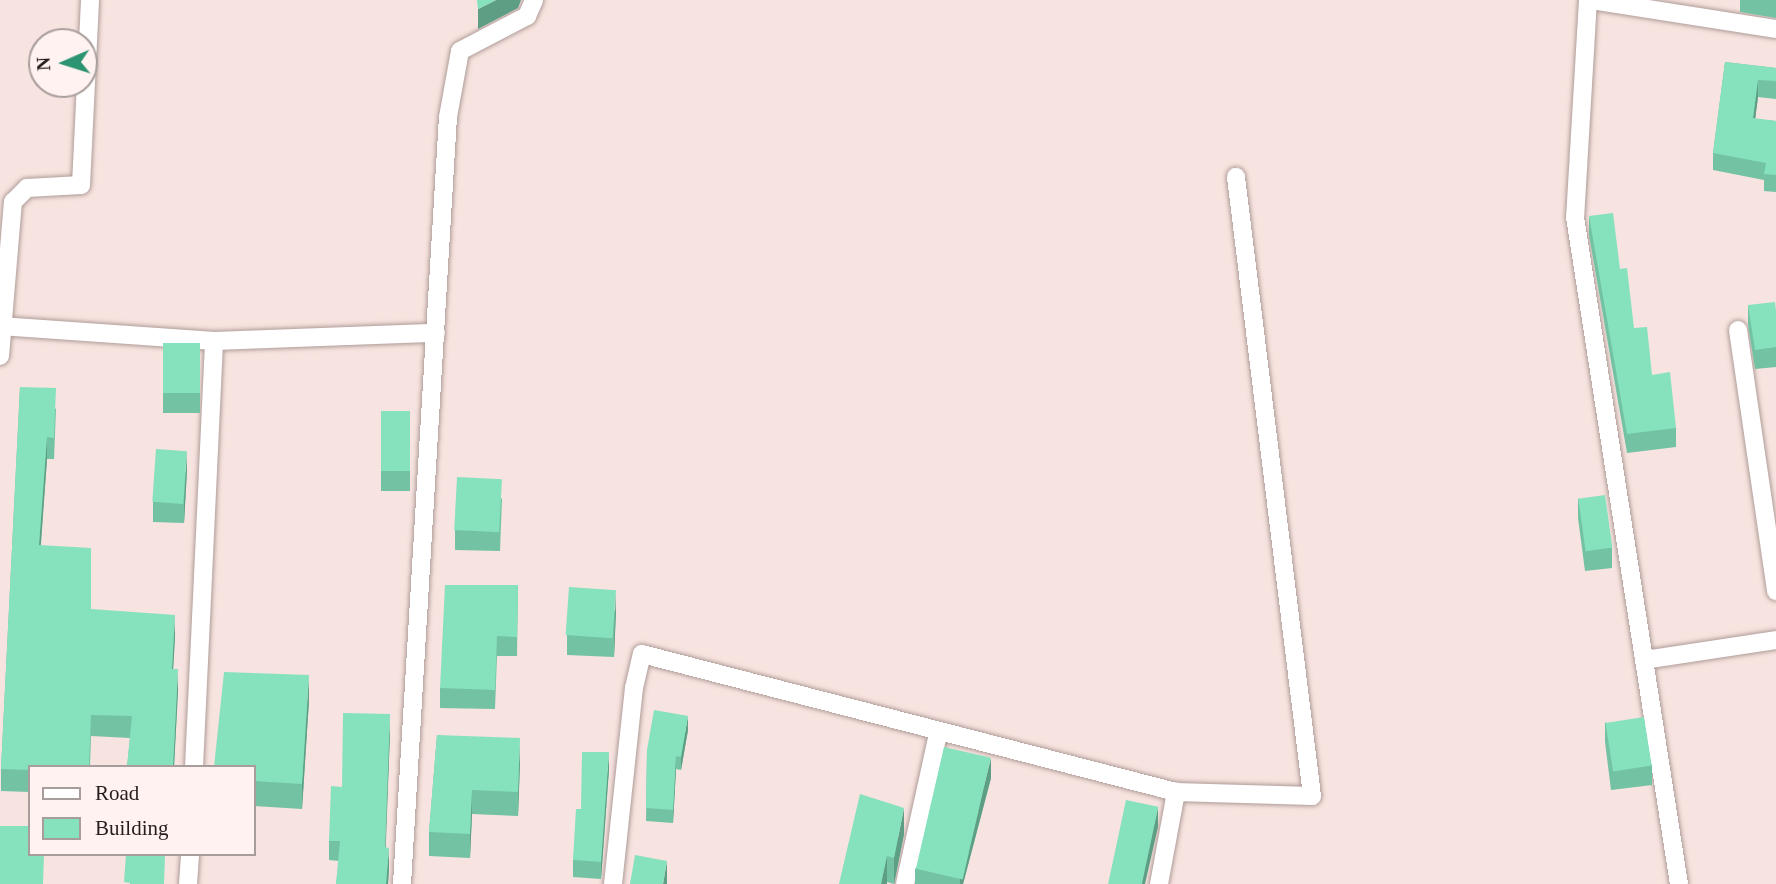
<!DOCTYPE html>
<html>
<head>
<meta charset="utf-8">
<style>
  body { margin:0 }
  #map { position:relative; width:1776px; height:884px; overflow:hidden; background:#f7e3df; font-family:Georgia,serif }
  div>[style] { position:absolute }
  .roads { filter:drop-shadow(0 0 2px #af9c98) drop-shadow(0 0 2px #af9c98) }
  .minor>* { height:18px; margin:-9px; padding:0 9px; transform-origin:9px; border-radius:9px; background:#fff }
  .wall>* { inset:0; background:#73c2a3; transform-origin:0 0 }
  .shaded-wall>* { inset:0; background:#5e9e84 }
  .building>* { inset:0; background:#86e1bd; transform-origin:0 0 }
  span { translate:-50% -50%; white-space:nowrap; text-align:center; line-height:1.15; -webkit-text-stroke:5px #fff2f0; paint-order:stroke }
  .legend { position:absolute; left:28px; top:765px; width:228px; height:91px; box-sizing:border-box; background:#fff2f0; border:2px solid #a79d9b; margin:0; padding:9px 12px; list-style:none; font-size:21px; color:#241d1b }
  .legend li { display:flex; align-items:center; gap:14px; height:35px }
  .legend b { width:35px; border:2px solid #a79d9b }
  .north { position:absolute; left:28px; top:28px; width:70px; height:70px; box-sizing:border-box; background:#fff2f0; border:2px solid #a79d9b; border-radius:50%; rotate:267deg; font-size:19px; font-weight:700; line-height:28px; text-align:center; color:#241d1b }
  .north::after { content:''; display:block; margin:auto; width:24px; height:32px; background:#2c9472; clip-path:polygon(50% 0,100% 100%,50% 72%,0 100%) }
</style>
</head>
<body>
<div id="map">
  <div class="roads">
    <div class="minor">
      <i style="left:1588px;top:0;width:217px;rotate:93.4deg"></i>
      <i style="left:1575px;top:217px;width:675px;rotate:81.14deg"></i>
      <i style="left:1591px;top:0;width:187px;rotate:8.9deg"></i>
      <i style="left:0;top:326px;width:215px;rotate:4deg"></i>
      <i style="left:214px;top:341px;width:222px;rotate:-2.1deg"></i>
      <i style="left:1738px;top:330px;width:264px;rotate:81.7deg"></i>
      <i style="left:0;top:356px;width:155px;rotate:-85.2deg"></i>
      <i style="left:13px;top:202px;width:20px;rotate:-45deg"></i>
      <i style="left:27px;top:188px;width:54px;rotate:-3.2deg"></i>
      <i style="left:81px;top:185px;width:185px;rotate:-87.2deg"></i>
      <i style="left:1644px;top:660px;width:134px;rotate:-8.6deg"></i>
      <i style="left:194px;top:767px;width:426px;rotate:-87.3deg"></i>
      <i style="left:188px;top:884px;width:30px;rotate:-86deg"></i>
      <i style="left:402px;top:884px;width:768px;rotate:-86.57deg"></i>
      <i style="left:448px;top:117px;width:67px;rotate:-79.7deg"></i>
      <i style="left:460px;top:51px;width:76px;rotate:-27.6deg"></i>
      <i style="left:527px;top:16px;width:17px;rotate:-66deg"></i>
      <i style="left:613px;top:884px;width:197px;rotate:-83.9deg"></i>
      <i style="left:634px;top:688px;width:35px;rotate:-77deg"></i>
      <i style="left:642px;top:654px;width:552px;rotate:14.49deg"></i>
      <i style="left:1176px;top:792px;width:136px;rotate:1.7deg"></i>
      <i style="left:1312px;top:796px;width:624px;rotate:-97deg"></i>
      <i style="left:905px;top:884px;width:154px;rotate:-77.6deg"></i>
      <i style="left:1159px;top:884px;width:94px;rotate:-79.5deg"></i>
    </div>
  </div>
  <div class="wall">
    <i style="clip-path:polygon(1740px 0,1776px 0,1776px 18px,1740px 12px)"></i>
    <i style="clip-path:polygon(1725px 62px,1776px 68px,1776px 99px,1758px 97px,1755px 119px,1776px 121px,1776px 192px,1764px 191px,1764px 180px,1713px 170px,1713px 153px)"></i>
    <i style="clip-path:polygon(1589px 216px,1652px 375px,1676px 428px,1676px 447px,1627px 453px,1589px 235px)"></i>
    <i style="clip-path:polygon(1748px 305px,1776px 311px,1776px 367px,1755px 369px,1748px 325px)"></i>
    <i style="left:163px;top:343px;width:37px;height:70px"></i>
    <i style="clip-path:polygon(20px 387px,56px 409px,54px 459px,47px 459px,41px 545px,91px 609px,175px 636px,173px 669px,178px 690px,174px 767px,127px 767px,130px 738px,91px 736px,90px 767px,30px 767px,30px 792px,1px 791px,1px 769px)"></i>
    <i style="left:381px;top:411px;width:29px;height:80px"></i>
    <i style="clip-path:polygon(187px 470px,184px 523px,153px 522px,153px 502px)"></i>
    <i style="clip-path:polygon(502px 498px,500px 551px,455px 550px,455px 530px)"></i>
    <i style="clip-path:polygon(1578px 498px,1612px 548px,1612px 568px,1585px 571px,1578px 518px)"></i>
    <i style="clip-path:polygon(518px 585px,517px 656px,497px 656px,495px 709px,440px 708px,440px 688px)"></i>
    <i style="clip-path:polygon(616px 610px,614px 657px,567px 655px,567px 635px)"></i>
    <i style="clip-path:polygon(309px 700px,302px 809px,254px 806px,254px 767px)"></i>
    <i style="clip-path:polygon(1605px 722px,1652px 765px,1652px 785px,1611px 790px,1605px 742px)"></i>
    <i style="clip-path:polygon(688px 730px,681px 770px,676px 769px,673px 823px,646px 821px,647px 750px)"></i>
    <i style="clip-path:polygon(390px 733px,385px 848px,389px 868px,388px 884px,336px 884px,339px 861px,329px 860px,329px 841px,342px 787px)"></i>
    <i style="clip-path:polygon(437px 735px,520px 762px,518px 816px,472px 814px,470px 858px,429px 856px,429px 832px)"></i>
    <i style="clip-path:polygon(609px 769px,601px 879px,573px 877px,573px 860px,581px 809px)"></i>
    <i style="clip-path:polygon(991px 778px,963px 884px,915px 884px,915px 869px)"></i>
    <i style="clip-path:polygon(904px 834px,894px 884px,887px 882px,887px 884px,839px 884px)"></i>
  </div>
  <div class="shaded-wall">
    <i style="clip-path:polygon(496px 0,521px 0,518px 8px,478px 29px,478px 9px)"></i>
    <i style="clip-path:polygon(1758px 80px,1758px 97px,1753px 136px,1753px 118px)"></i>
    <i style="clip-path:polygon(47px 437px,47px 459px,39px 566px,39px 545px)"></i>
    <i style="clip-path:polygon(187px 451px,187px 470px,184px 523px,184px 504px)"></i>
    <i style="clip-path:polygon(616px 590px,616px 610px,614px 657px,614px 638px)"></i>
    <i style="clip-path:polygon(175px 615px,175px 636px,172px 690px,172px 669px)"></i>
    <i style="clip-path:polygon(178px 669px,178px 690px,174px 767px,173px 767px)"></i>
    <i style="clip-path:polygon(309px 675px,309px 700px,302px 809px,302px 784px)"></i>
    <i style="clip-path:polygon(390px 714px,390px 733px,385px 867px,385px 847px)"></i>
    <i style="clip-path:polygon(688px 716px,688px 730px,681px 770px,681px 757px)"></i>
    <i style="clip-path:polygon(520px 738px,520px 762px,518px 816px,518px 792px)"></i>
    <i style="clip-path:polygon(609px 752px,609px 769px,601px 879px,601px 862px)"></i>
    <i style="clip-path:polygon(676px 756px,676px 769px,673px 823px,673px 810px)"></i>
    <i style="clip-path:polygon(991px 758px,991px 778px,963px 884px,960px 884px,960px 879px)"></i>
    <i style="clip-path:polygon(472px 790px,472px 814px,470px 858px,470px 834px)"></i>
    <i style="clip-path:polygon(1158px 807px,1158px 827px,1145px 884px,1141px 884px)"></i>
    <i style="clip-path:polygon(904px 808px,904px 834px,894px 884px,894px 858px)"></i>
    <i style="clip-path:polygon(389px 848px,389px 868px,388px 884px,386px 884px)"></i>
    <i style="clip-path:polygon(887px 856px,887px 884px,881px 884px)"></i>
    <i style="clip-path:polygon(667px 861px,667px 884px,663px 884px)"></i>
  </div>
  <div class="building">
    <i style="clip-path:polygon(477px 0,496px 0,478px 9px)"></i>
    <i style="clip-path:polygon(1725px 62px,1776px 68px,1776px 81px,1758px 80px,1753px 118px,1776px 121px,1776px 175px,1764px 174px,1766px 163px,1713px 153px)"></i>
    <i style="clip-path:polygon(1613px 213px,1620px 269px,1627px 268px,1634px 328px,1647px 327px,1652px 375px,1670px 372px,1676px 428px,1627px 434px,1589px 216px)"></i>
    <i style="clip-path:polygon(1775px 302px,1776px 311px,1776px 347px,1755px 350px,1748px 305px)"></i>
    <i style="left:163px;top:343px;width:37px;height:50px"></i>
    <i style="clip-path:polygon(20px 387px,56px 388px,54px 438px,47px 437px,39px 545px,91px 548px,91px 609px,175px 615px,172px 669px,178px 669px,173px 767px,127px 767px,132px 716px,91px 715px,89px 767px,30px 767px,30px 770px,1px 769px)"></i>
    <i style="left:381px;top:411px;width:29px;height:60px"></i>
    <i style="left:156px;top:449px;width:31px;height:53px;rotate:4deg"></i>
    <i style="left:457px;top:477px;width:45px;height:53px;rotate:3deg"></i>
    <i style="left:1605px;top:495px;width:53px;height:27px;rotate:82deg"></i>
    <i style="clip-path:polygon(445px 585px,518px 585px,517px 637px,497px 636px,495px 690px,440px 688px)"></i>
    <i style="left:569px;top:587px;width:47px;height:48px;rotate:4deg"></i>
    <i style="clip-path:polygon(224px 672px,309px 675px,302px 784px,254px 781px,254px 767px,214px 767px)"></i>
    <i style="clip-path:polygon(654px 710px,688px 716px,681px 757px,676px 756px,673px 810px,646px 808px,647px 750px)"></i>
    <i style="clip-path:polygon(343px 713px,390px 714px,385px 847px,389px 848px,386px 884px,336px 884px,340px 841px,329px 841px,331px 786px,342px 787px)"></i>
    <i style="left:1644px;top:717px;width:49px;height:39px;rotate:81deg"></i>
    <i style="clip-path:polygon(437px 735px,520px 738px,518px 792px,472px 790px,470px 834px,429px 832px)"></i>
    <i style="left:944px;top:747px;width:48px;height:125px;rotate:13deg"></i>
    <i style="clip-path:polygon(582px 752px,609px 752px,601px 862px,573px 860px,576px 809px,581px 809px)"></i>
    <i style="clip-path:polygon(860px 794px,904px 808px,894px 858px,887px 856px,881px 884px,839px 884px)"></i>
    <i style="left:1126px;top:800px;width:33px;height:86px;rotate:12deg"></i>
    <i style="clip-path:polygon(0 826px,30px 826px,30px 854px,44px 854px,43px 884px,0 884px)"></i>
    <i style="clip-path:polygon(126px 854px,165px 854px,164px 884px,130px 884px,130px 883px,124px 882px)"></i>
    <i style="clip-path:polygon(635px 855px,667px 861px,663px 884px,630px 884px)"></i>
  </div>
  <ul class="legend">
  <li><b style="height:9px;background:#fff"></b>Road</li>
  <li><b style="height:19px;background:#86e1bd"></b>Building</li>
  </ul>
  <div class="north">N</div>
</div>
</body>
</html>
